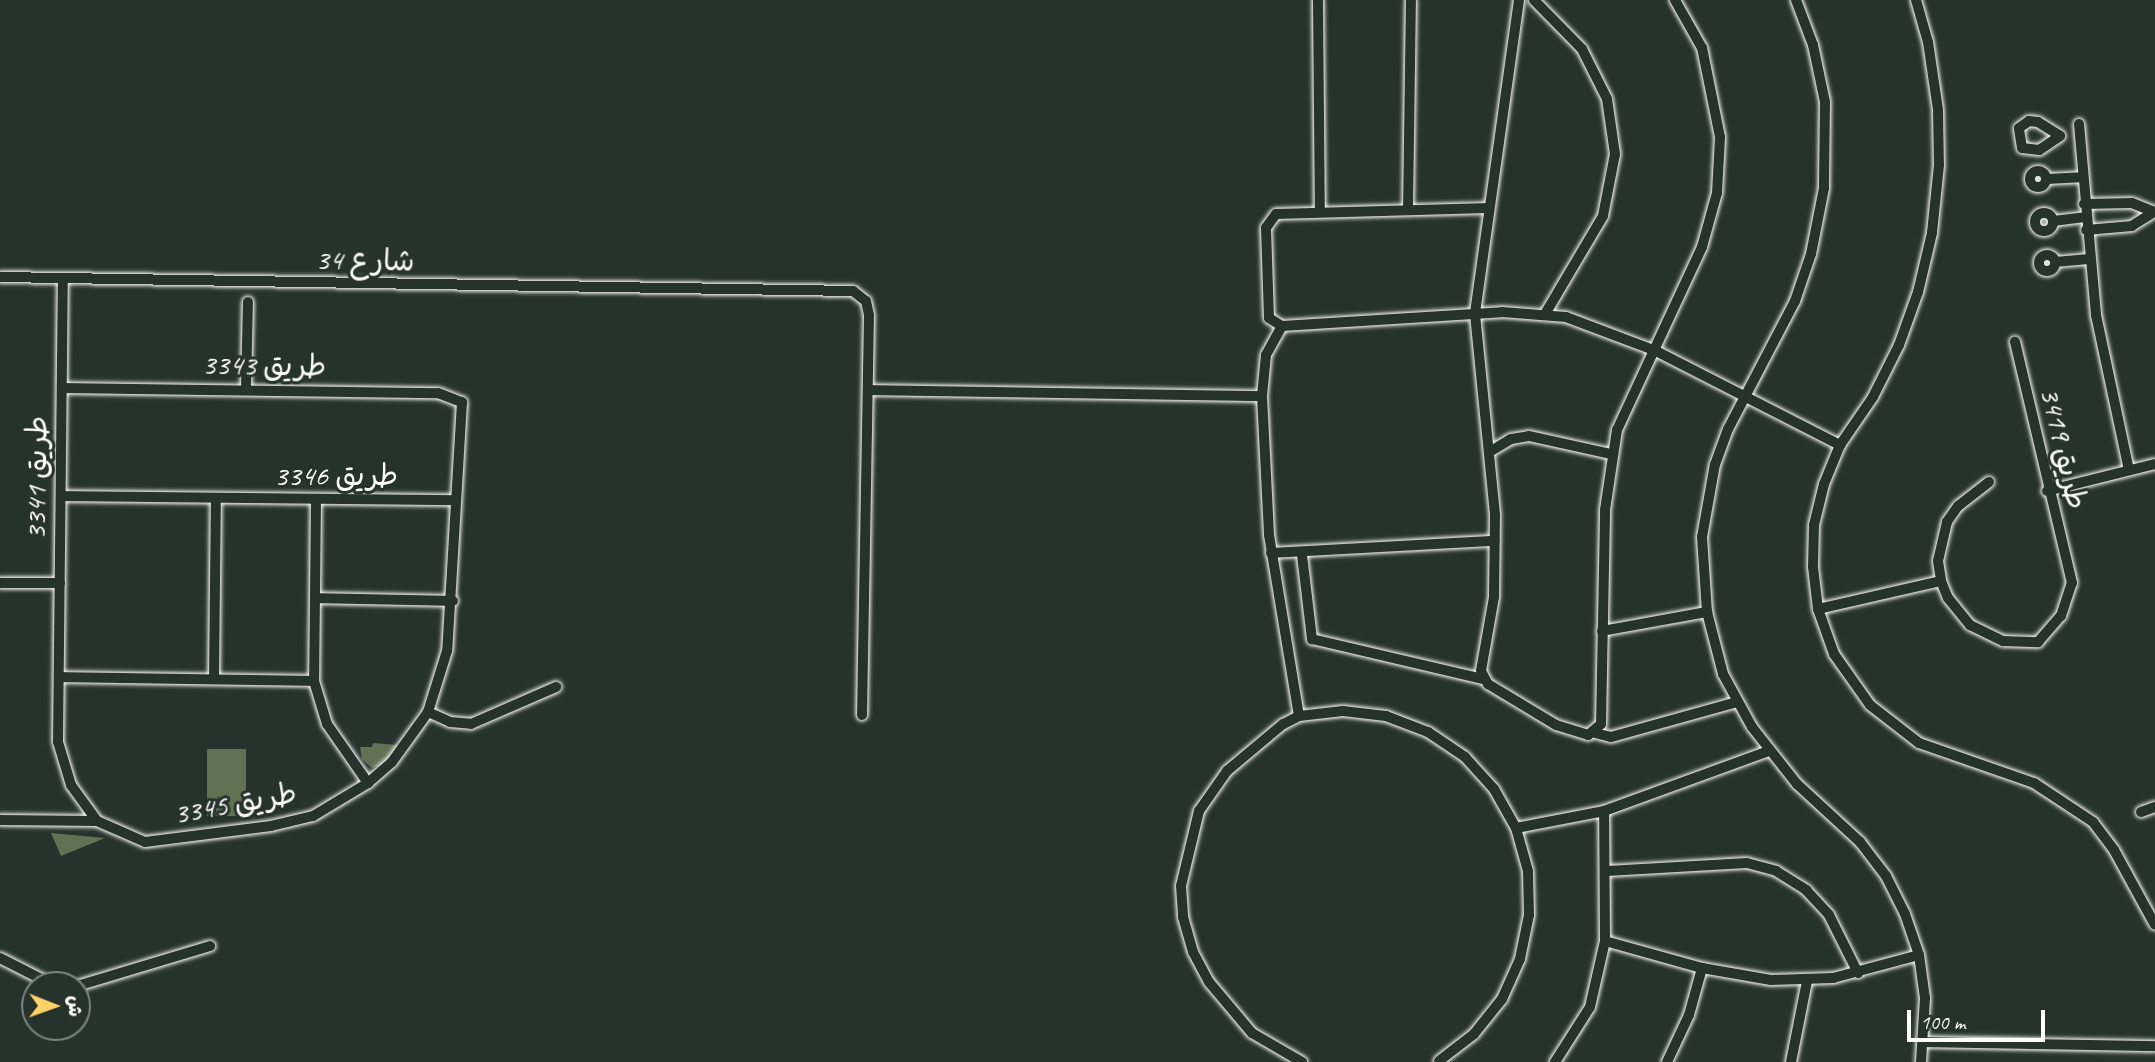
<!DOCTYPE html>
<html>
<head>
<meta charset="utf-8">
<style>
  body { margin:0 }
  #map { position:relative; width:2155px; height:1062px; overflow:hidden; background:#26332d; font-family:Caveat,"Playpen Sans Arabic",sans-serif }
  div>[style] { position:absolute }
  .green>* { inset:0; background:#607154; transform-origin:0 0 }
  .roads { filter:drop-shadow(0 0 2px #fff) drop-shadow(0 0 2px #fff) }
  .minor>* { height:10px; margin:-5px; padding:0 5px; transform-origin:5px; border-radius:5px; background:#26332d }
  .minor>.ring { margin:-5px; padding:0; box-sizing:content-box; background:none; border:10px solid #26332d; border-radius:50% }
  span { translate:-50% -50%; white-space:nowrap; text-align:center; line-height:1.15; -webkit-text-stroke:6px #26332d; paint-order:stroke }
  .street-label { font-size:30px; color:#fff }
  .north { position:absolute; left:21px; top:971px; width:70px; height:70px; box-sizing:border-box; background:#26332d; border:2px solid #7d8581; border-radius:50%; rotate:91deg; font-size:19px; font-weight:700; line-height:28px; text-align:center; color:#fff }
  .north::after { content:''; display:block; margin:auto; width:24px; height:32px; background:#ffd166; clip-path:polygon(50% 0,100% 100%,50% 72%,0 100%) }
  .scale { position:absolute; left:1907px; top:1010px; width:138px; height:32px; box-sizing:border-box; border:4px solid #fff; border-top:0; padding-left:9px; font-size:21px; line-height:24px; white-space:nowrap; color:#fff; -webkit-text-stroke:5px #26332d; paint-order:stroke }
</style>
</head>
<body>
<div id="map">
  <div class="green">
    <i style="clip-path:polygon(373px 743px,398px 745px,400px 748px,389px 762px,372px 768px,362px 759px,360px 747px,372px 747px)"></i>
    <i style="left:246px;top:749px;width:67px;height:39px;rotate:90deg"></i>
    <i style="clip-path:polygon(51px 833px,105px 838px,61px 856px)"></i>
  </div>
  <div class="roads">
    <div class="minor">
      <i style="left:1318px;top:0;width:212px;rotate:89.5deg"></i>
      <i style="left:1519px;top:0;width:317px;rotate:98deg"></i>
      <i style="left:1475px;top:314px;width:202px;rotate:84.3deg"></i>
      <i style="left:1495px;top:515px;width:82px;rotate:90.7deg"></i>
      <i style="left:1494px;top:597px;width:75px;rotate:100deg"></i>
      <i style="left:1481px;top:671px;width:15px;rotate:62deg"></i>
      <i style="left:1488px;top:684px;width:79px;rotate:31.1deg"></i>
      <i style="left:1556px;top:725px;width:34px;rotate:17deg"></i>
      <i style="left:1588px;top:735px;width:17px;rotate:-40deg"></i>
      <i style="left:1601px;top:724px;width:214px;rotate:-88.9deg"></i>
      <i style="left:1605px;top:510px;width:81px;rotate:-81.5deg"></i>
      <i style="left:1617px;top:430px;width:202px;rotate:-65.1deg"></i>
      <i style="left:1702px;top:247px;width:56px;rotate:-74.5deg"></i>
      <i style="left:1717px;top:193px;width:56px;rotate:-86.9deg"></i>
      <i style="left:1720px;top:137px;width:91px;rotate:-101.4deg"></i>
      <i style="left:1702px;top:48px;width:55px;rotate:-119.4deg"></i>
      <i style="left:1534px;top:0;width:69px;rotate:45.6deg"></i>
      <i style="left:1582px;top:49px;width:56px;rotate:63.4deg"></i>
      <i style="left:1607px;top:99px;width:56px;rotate:81.7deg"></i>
      <i style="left:1615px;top:154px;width:63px;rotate:101deg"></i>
      <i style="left:1603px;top:216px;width:114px;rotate:120.6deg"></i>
      <i style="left:1796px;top:0;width:48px;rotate:69.3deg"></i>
      <i style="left:1813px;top:45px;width:58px;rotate:78.1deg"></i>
      <i style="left:1825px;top:102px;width:86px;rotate:90.7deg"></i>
      <i style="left:1824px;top:188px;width:67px;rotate:101.1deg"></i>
      <i style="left:1811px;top:254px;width:50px;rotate:108.8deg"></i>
      <i style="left:1795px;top:301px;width:144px;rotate:117.6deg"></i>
      <i style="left:1728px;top:429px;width:37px;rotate:110deg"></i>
      <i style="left:1715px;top:464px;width:74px;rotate:100.1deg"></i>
      <i style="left:1702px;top:537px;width:75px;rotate:86.2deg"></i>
      <i style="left:1707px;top:612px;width:64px;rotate:75.5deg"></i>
      <i style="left:1723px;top:674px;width:60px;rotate:61.3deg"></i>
      <i style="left:1752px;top:727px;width:73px;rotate:51.7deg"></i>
      <i style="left:1797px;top:784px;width:86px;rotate:42.6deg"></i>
      <i style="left:1860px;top:842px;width:43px;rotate:52.6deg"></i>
      <i style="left:1886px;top:876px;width:42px;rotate:63.4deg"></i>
      <i style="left:1905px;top:914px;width:43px;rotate:71.1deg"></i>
      <i style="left:1919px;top:955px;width:43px;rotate:82.1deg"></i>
      <i style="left:1925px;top:998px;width:64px;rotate:93.6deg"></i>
      <i style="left:1916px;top:0;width:44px;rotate:74.1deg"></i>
      <i style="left:1928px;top:42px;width:69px;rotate:81.6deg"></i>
      <i style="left:1938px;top:110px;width:55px;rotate:89deg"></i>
      <i style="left:1939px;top:165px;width:68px;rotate:95.9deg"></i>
      <i style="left:1932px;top:233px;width:61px;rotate:103.3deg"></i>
      <i style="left:1918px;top:292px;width:56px;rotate:109.7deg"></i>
      <i style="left:1899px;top:345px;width:58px;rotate:116.6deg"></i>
      <i style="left:1873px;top:397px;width:58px;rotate:124.5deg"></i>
      <i style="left:1840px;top:445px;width:42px;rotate:112.3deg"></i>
      <i style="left:1824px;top:484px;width:42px;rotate:103.7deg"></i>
      <i style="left:1814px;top:525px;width:42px;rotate:91.4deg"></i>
      <i style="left:1813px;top:567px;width:42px;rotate:83.2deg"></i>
      <i style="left:1818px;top:609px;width:48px;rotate:70.4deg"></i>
      <i style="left:1834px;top:654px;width:62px;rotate:54.8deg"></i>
      <i style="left:1870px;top:705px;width:62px;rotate:37.8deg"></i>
      <i style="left:1919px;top:743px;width:122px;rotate:19.2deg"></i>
      <i style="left:2034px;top:783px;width:71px;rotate:33.5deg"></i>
      <i style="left:2093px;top:822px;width:35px;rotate:53deg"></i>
      <i style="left:2114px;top:850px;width:85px;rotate:61.3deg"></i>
      <i style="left:2029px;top:121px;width:9px;rotate:6deg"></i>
      <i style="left:2038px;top:122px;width:26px;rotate:32deg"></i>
      <i style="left:2060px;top:136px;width:25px;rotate:146deg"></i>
      <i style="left:2039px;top:150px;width:17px;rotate:-173deg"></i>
      <i style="left:2022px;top:148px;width:20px;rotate:-99deg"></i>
      <i style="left:2019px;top:128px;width:12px;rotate:-35deg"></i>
      <i style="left:2079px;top:124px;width:192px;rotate:84.9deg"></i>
      <i style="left:2096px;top:315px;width:158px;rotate:78deg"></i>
      <i class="ring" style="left:2030px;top:171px;width:6px;height:6px"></i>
      <i style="left:2047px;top:179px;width:34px;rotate:-3deg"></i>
      <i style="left:2084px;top:204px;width:48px;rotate:-1.2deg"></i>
      <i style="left:2132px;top:203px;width:24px;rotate:22deg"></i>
      <i style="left:2154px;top:212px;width:26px;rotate:148deg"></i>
      <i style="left:2132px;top:226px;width:46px;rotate:175deg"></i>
      <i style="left:1489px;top:208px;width:213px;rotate:178.4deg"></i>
      <i style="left:1276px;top:214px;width:17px;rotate:126deg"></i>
      <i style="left:1266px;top:228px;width:90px;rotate:88.1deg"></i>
      <i style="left:1269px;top:318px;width:15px;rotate:32deg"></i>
      <i style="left:1282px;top:326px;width:220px;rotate:-3.6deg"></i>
      <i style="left:1502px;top:312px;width:64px;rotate:4.5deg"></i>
      <i style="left:1566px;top:317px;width:96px;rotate:20.7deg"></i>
      <i style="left:1656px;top:351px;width:207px;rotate:27.1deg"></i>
      <i style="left:1408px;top:210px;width:210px;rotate:-89.2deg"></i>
      <i class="ring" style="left:2035px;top:213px;width:8px;height:8px"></i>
      <i style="left:2053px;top:221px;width:32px;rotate:-7deg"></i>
      <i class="ring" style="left:2039px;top:255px;width:6px;height:6px"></i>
      <i style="left:2055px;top:262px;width:34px;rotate:-5deg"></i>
      <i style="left:0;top:277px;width:853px;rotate:0.94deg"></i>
      <i style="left:853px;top:291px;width:16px;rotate:38deg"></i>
      <i style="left:866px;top:301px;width:14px;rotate:78deg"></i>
      <i style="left:869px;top:315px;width:400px;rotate:91deg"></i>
      <i style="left:1282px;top:326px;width:33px;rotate:119deg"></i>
      <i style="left:1266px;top:355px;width:41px;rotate:95.6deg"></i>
      <i style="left:1262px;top:396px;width:139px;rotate:87.1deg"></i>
      <i style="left:1269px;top:535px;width:183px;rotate:80.6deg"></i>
      <i style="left:1299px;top:716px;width:18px;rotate:153deg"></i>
      <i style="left:1283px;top:724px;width:73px;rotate:140deg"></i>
      <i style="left:1227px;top:771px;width:49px;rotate:125deg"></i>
      <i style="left:1199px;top:811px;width:77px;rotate:103.5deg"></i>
      <i style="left:1181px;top:886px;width:31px;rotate:86deg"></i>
      <i style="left:1183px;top:917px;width:36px;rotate:74deg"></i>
      <i style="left:1193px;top:952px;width:34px;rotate:62deg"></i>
      <i style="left:1209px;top:982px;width:67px;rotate:49.9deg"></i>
      <i style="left:1252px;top:1033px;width:58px;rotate:30.1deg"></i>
      <i style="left:62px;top:388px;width:376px;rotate:0.8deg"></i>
      <i style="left:438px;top:393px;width:26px;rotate:21deg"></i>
      <i style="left:462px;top:402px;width:249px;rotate:93.4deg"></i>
      <i style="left:447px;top:651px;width:64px;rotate:107.3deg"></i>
      <i style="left:428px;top:712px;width:62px;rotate:125.8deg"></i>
      <i style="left:392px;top:762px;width:32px;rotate:139deg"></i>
      <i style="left:368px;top:783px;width:64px;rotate:149deg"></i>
      <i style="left:313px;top:816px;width:43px;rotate:166.6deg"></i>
      <i style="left:271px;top:826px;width:127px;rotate:172.8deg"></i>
      <i style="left:145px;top:842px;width:52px;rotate:-156.4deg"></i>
      <i style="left:97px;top:821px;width:44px;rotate:-125.8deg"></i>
      <i style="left:71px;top:785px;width:45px;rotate:-106.8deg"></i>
      <i style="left:58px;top:742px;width:462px;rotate:-89.4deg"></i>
      <i style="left:246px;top:388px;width:86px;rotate:-88.7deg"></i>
      <i style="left:868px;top:390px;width:394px;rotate:0.9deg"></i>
      <i style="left:1491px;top:451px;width:23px;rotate:-31deg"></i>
      <i style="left:1511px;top:439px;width:18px;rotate:-9deg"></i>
      <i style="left:1529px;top:436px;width:84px;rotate:12.4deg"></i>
      <i style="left:1989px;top:482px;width:39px;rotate:142deg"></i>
      <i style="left:1958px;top:506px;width:19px;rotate:125deg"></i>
      <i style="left:1947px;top:522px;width:40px;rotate:103deg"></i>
      <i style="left:1938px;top:561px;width:20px;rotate:81deg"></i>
      <i style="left:1941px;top:581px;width:18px;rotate:68deg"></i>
      <i style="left:1948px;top:598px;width:35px;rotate:51deg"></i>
      <i style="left:1970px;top:625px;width:37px;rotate:26deg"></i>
      <i style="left:2003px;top:641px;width:35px;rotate:2deg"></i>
      <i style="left:2038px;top:642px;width:35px;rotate:-49deg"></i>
      <i style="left:2061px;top:616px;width:35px;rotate:-72deg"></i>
      <i style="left:2072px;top:583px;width:248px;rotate:-103.3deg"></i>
      <i style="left:2047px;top:491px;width:111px;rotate:-14deg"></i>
      <i style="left:61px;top:496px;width:394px;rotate:0.6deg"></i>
      <i style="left:316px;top:500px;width:181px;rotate:90.6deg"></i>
      <i style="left:314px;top:681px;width:45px;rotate:73.2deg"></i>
      <i style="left:327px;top:724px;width:72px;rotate:55.2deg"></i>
      <i style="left:1271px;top:553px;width:224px;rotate:-3.1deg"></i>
      <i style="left:1302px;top:555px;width:85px;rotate:83.2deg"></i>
      <i style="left:1312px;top:639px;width:176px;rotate:13.2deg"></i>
      <i style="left:0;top:583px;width:60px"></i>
      <i style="left:315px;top:598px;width:138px;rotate:1.2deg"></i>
      <i style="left:1818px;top:609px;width:126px;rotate:-12.8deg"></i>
      <i style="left:1602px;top:631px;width:107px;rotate:-10.3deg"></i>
      <i style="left:59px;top:677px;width:255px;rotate:0.9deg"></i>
      <i style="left:214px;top:679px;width:180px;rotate:-89.4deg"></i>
      <i style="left:428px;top:712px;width:24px;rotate:24deg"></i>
      <i style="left:450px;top:722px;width:21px;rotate:5deg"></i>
      <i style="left:471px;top:724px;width:93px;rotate:-23.5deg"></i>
      <i style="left:1299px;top:716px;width:44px;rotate:-6.5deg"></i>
      <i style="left:1343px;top:711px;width:43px;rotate:6.6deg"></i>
      <i style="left:1386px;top:716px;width:45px;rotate:20.9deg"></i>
      <i style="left:1428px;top:732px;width:45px;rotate:34deg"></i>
      <i style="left:1465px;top:757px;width:43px;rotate:47.8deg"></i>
      <i style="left:1494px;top:789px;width:45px;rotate:60.6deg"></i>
      <i style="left:1516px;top:828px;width:45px;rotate:74.4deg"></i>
      <i style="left:1528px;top:871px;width:44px;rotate:88.7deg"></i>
      <i style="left:1529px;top:915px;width:45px;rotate:101.6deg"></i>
      <i style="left:1520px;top:959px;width:44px;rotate:114.2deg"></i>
      <i style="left:1502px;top:999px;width:45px;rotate:128.7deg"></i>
      <i style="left:1474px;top:1034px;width:44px;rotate:142.4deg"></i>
      <i style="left:1595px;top:733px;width:16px;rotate:14deg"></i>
      <i style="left:1611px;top:737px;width:131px;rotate:-15.5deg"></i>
      <i style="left:2141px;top:812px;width:15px;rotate:-20deg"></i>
      <i style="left:0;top:820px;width:97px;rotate:0.6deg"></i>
      <i style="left:1516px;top:828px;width:90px;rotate:-10.9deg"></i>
      <i style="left:1604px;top:811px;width:176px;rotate:-20deg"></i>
      <i style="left:1607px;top:871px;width:140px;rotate:-3.3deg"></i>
      <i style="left:1747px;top:863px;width:30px;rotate:15deg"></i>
      <i style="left:1776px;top:871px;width:36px;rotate:32deg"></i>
      <i style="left:1806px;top:890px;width:34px;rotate:47deg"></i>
      <i style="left:1829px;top:915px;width:65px;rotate:63.4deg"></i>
      <i style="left:1605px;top:941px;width:101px;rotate:15.6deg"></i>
      <i style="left:1702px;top:968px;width:70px;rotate:9.9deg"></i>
      <i style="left:1771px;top:980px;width:62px;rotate:-1.8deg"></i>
      <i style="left:1833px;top:978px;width:89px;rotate:-15deg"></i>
      <i style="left:0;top:958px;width:59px;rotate:27deg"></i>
      <i style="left:77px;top:986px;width:139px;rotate:-16.7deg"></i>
      <i style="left:1923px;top:1042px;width:232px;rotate:1deg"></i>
      <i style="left:1555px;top:1062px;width:65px;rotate:-57.5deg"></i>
      <i style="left:1590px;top:1007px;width:68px;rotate:-77.2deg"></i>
      <i style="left:1605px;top:941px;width:130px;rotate:-90.4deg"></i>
      <i style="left:1667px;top:1062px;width:52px;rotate:-64.9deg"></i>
      <i style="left:1689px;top:1015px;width:49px;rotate:-74.5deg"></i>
      <i style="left:1791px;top:1062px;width:83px;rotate:-78.8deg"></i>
    </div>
  </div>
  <div class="street-label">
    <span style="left:365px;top:260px;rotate:1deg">شارع 34</span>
    <span style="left:264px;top:365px;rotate:1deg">طريق 3343</span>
    <span style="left:2064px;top:448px;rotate:77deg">طريق 3419</span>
    <span style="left:336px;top:475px">طريق 3346</span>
    <span style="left:36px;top:478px;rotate:-89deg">طريق 3341</span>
    <span style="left:235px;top:803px;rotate:-10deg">طريق 3345</span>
  </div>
  <div class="north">ش</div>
  <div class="scale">100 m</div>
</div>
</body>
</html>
